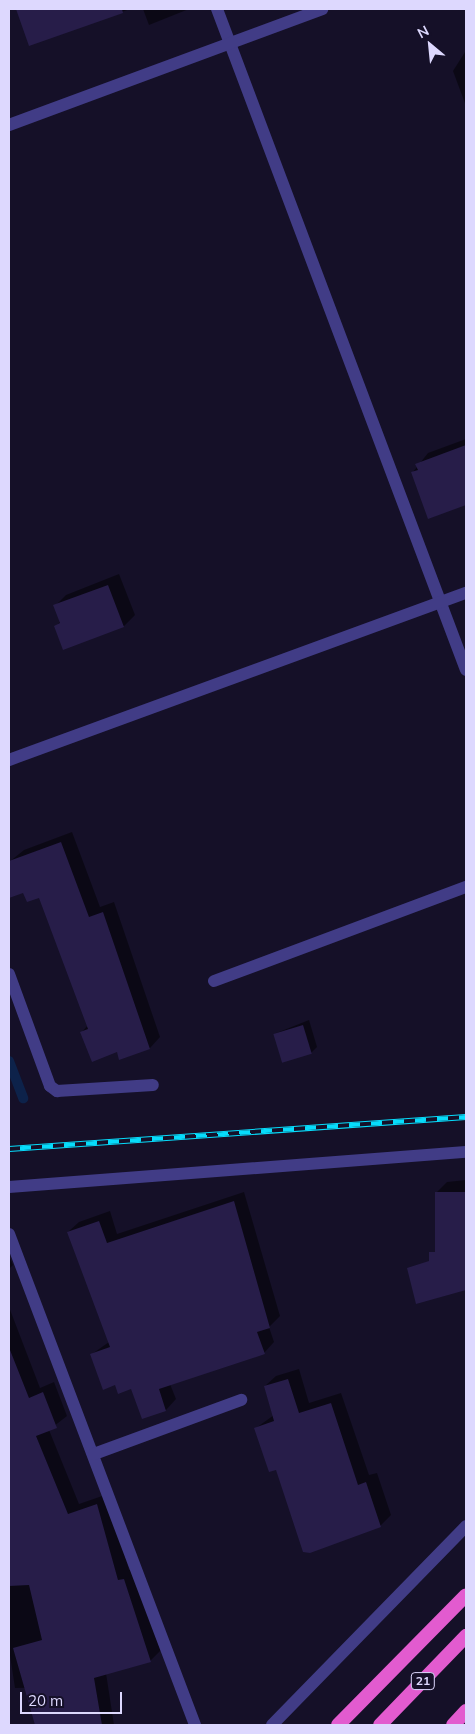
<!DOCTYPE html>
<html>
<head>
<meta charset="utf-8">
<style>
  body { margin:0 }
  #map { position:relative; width:475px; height:1734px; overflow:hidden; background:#151028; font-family:Mulish,sans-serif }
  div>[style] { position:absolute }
  .shadow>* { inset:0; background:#0007 }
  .stream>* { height:10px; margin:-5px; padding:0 5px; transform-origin:5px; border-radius:5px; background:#0d224a }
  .building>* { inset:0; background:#271d49; transform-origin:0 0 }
  .minor>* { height:12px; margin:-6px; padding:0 6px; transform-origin:6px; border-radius:6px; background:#413c86 }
  .tertiary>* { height:12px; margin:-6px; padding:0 6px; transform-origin:6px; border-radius:6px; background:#413c86 }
  .trunk>* { height:14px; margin:-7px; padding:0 7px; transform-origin:7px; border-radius:7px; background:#e25bcf }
  .rail>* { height:5.5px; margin-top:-2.75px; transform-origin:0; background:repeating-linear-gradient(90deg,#151028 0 11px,#07dcfb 0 22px); box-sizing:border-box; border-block:1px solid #07dcfb }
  span { translate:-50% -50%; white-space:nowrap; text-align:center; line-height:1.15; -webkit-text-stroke:4px #151028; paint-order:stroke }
  .shield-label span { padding:1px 4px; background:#151028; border:1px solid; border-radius:4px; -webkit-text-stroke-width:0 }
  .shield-label { font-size:12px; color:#ddd8fe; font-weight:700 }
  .frame { position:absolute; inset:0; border:10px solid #ddd8fe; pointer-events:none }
  .north { position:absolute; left:405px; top:20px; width:50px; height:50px; -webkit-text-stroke:4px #151028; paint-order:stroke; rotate:332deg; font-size:14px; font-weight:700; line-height:20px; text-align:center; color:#ddd8fe }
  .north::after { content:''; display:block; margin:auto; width:18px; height:22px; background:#ddd8fe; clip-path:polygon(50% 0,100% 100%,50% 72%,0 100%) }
  .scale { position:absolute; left:20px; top:1692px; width:102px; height:22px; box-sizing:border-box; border:2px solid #ddd8fe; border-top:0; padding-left:6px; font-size:15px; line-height:18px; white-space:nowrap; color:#ddd8fe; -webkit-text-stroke:4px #151028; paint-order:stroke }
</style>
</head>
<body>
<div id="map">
  <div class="shadow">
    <i style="clip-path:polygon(18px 9px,130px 9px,30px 44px)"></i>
    <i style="clip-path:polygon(143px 9px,189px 9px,149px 25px)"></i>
    <i style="clip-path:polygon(465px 52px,466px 51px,466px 106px,453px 71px)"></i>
    <i style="clip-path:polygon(466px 439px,466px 504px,429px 518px,413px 472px,428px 453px)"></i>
    <i style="clip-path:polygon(119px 574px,135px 615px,124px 626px,56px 626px,61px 621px,55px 606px,66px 595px)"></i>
    <i style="clip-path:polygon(72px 832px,100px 907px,114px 902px,160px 1037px,150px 1048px,120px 1058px,117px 1051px,82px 1032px,88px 1025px,40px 896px,24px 891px,9px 897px,9px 862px,24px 850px)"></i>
    <i style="clip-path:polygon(309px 1020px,317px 1047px,311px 1053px,274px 1034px)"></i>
    <i style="clip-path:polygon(466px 1180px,466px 1241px,436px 1242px,436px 1193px,447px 1182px)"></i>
    <i style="clip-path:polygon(244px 1192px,280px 1316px,269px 1327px,274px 1342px,264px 1353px,170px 1384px,176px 1399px,166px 1410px,132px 1387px,116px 1384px,92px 1354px,109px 1342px,68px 1232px,79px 1222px,110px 1211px,117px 1234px)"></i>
    <i style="clip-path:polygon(9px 1256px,13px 1265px,9px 1269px)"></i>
    <i style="clip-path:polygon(9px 1307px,40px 1388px,54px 1382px,67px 1416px,49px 1430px,79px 1504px,108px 1494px,129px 1570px,134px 1569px,161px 1650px,150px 1661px,106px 1673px,114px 1725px,77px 1725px,71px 1687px,15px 1688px,9px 1649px,9px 1517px,23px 1514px,9px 1478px)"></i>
    <i style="clip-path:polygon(299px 1369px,309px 1403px,341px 1393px,369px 1475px,377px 1473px,391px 1515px,380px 1526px,277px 1469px,256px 1428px,274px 1415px,265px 1386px,276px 1376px)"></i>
  </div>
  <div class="stream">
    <i style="left:9px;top:1061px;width:40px;rotate:69deg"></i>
  </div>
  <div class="building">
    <i style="clip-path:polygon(16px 9px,122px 9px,123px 13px,29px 46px)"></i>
    <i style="clip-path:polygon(466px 445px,466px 505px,428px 519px,411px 472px,418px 470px,415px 464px)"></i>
    <i style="clip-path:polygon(108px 585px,124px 627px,63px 650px,54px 626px,60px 623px,53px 605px)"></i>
    <i style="clip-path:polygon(61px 842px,89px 917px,103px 912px,150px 1049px,119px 1060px,117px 1052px,92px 1062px,80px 1032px,88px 1029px,39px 898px,27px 902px,23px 893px,9px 898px,9px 861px)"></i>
    <i style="left:303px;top:1025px;width:30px;height:31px;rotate:73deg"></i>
    <i style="clip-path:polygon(435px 1192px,466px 1192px,466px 1290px,416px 1304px,407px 1268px,429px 1261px,429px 1252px,435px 1252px)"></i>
    <i style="clip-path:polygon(234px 1201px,270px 1328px,257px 1332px,265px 1354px,159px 1389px,166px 1411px,142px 1419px,131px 1389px,118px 1394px,115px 1385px,103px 1390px,90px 1354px,110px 1347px,67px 1232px,99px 1221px,107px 1243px)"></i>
    <i style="clip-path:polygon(10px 1350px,29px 1398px,43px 1392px,57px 1428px,36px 1436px,68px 1514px,97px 1504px,118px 1580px,124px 1579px,151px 1662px,94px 1678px,102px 1725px,35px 1725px,13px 1648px,42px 1640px,29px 1585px,9px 1586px)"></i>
    <i style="clip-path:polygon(288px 1379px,299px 1413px,331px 1403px,358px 1485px,366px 1482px,381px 1527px,310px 1553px,303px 1552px,276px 1470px,269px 1472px,254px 1428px,274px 1421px,264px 1386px)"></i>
  </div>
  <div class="minor">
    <i style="left:217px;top:9px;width:706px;rotate:69.36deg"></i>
    <i style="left:9px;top:760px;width:487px;rotate:-20.1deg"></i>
    <i style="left:9px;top:974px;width:119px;rotate:69.9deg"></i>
    <i style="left:50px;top:1086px;width:9px;rotate:36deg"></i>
    <i style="left:57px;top:1091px;width:96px;rotate:-3.6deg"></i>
    <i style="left:214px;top:981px;width:269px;rotate:-20.5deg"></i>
    <i style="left:9px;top:1187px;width:458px;rotate:-4.4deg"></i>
    <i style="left:9px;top:1234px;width:525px;rotate:69.25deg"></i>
    <i style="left:94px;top:1454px;width:157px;rotate:-20.2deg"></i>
    <i style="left:272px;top:1725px;width:278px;rotate:-45.7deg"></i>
  </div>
  <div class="tertiary">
    <i style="left:9px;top:125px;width:334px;rotate:-20.3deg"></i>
  </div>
  <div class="trunk">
    <i style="left:338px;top:1725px;width:182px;rotate:-45.4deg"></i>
    <i style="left:380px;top:1725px;width:124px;rotate:-46deg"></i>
    <i style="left:453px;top:1725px;width:19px;rotate:-47deg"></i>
  </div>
  <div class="rail">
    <i style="left:9px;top:1149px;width:458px;rotate:-4deg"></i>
  </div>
  <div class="shield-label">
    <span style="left:423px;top:1681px">21</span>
  </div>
  <div class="frame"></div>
  <div class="north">N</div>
  <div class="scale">20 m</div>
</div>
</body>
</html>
